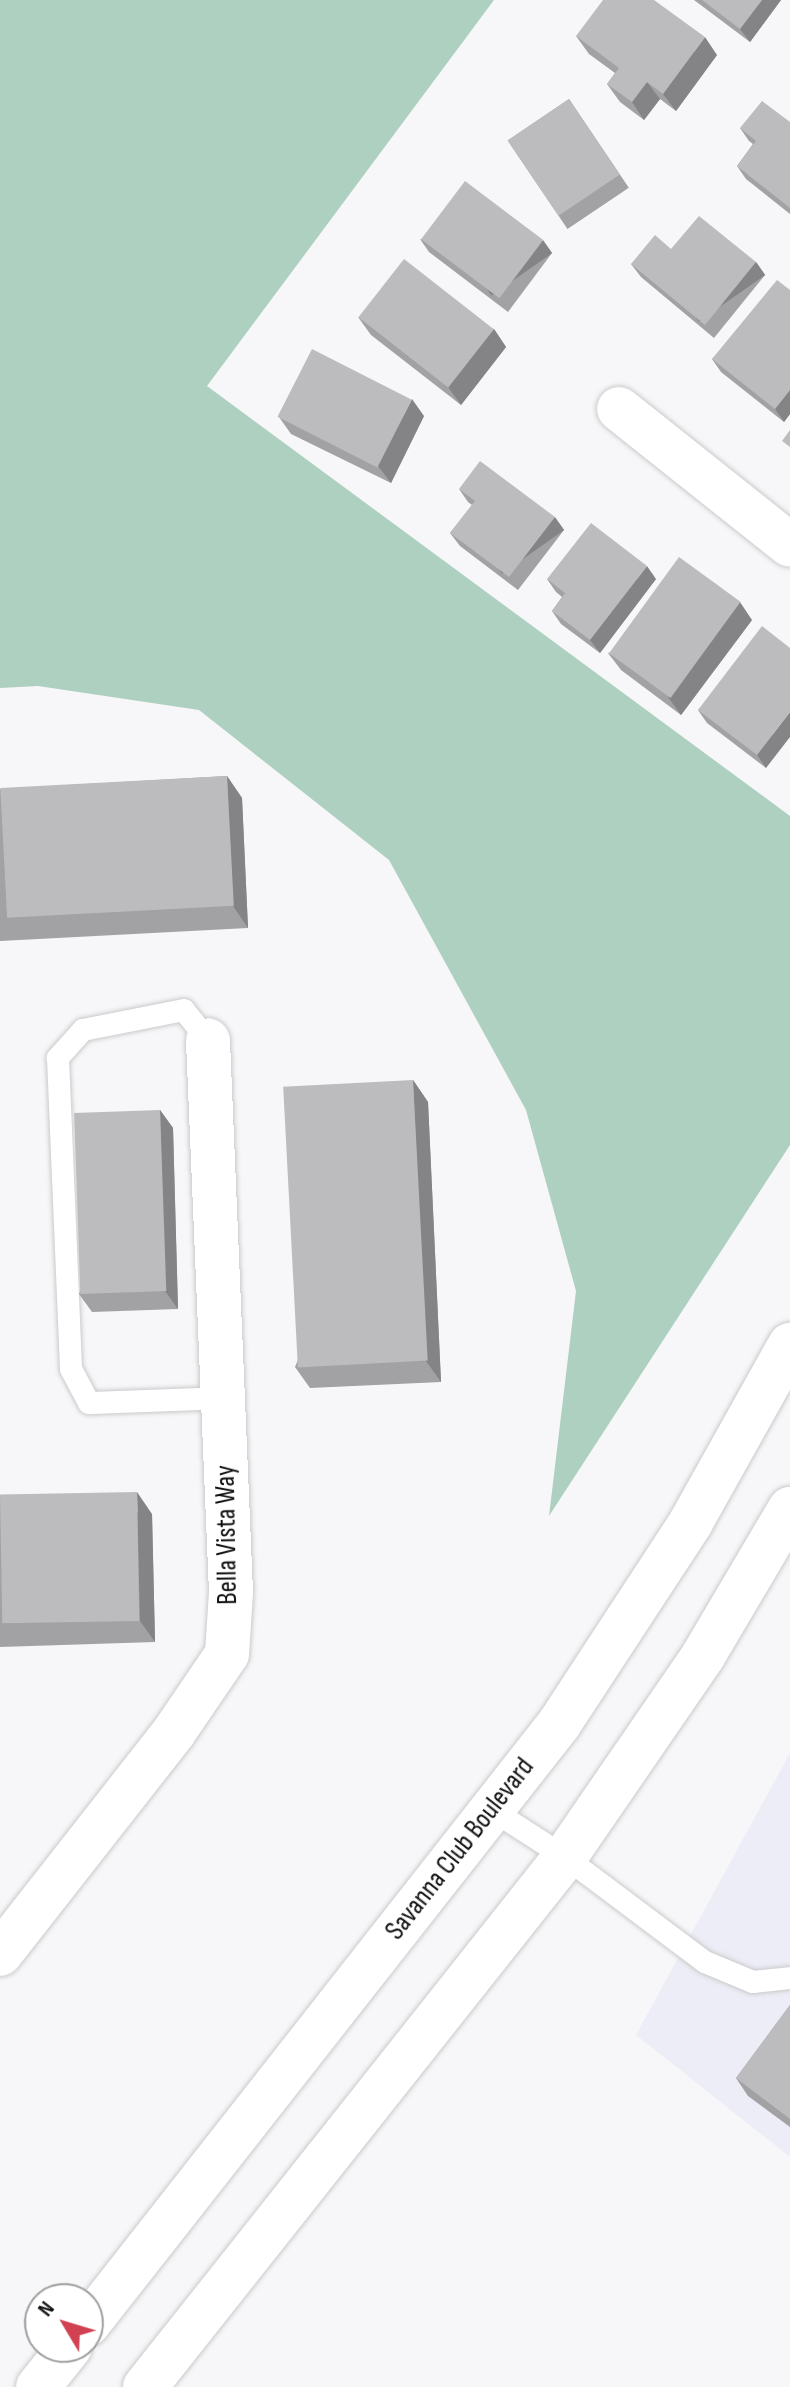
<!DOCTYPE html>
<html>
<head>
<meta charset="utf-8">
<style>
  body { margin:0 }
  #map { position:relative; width:790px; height:2387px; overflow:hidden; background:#f7f7f9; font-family:"Sofia Sans Condensed",sans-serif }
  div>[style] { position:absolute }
  .built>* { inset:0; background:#ededf7 }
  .green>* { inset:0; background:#aed0c0 }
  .roads { filter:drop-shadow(0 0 2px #cacacc) drop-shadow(0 0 2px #cacacc) }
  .service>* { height:22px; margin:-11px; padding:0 11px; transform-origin:11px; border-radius:11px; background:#fff }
  .minor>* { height:44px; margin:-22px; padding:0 22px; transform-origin:22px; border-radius:22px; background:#fff }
  .tertiary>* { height:44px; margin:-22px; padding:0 22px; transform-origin:22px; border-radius:22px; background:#fff }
  .wall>* { inset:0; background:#a2a1a3; transform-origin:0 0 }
  .shaded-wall>* { inset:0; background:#848385; transform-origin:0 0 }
  .building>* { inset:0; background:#bcbbbe; transform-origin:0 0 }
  span { translate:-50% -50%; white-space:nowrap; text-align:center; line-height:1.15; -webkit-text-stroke:6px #fff; paint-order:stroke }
  .street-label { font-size:28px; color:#111112 }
  .north { position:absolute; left:24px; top:2283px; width:80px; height:80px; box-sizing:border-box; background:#fff; border:2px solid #a0a0a0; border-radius:50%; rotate:308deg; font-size:22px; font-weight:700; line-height:32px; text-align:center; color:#111112 }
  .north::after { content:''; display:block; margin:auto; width:28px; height:36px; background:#d24152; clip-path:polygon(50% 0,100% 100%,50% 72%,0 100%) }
</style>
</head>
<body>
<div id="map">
  <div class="built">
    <i style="clip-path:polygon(790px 1753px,790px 2157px,636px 2035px)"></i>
  </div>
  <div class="green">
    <i style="clip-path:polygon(0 0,494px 0,207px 386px,790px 816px,790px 1145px,549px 1516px,576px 1291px,526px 1110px,389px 860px,199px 710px,38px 686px,0 688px)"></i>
  </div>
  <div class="roads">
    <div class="service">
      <i style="left:208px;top:1040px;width:38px;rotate:-129deg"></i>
      <i style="left:184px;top:1010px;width:103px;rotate:168.8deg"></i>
      <i style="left:83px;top:1030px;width:38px;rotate:132deg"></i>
      <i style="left:58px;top:1058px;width:311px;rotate:87.6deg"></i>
      <i style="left:71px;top:1369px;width:38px;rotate:62deg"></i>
      <i style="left:89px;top:1403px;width:134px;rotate:-2.1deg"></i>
      <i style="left:492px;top:1810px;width:87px;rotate:32.8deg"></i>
      <i style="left:565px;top:1857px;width:175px;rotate:36.9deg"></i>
      <i style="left:705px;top:1962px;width:52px;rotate:22.6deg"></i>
      <i style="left:753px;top:1982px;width:37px;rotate:-6deg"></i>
    </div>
    <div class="minor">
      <i style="left:619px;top:409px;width:218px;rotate:38.5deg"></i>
      <i style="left:0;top:1954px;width:282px;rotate:-51.9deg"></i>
      <i style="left:174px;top:1732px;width:94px;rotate:-55.8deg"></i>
      <i style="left:227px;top:1654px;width:62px;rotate:-86.3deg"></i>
      <i style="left:231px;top:1592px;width:552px;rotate:-92.39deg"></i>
    </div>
    <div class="tertiary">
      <i style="left:88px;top:2324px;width:763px;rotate:-51.87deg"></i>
      <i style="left:559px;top:1724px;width:241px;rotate:-56.8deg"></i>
      <i style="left:691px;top:1522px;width:203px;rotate:-60.8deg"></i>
      <i style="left:38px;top:2387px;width:51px;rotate:-51.3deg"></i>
      <i style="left:145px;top:2387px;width:676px;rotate:-51.6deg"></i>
      <i style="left:565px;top:1857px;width:244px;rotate:-55.5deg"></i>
      <i style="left:703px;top:1656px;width:171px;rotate:-59.4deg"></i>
    </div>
  </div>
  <div class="wall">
    <i style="clip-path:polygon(694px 0,781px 0,750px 42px)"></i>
    <i style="clip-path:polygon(576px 36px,717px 55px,676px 111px,660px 99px,644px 120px,620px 102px,607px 84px,615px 73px,589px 54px)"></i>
    <i style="left:569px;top:99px;width:107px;height:74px;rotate:56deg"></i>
    <i style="clip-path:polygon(790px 122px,790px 214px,746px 179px,737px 166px,753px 144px,749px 141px,740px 128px)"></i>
    <i style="clip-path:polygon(420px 239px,552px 253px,508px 312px,429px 252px)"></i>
    <i style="clip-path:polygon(671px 249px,756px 262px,765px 275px,714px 338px,641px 277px,631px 264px)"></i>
    <i style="clip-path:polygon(790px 290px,790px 414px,784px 422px,721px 372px,712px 359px)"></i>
    <i style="clip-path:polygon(358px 317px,494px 329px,506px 347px,461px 405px,371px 335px)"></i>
    <i style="clip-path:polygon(424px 416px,391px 483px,291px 434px,279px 417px)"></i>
    <i style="clip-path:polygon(459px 489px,564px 530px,518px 590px,460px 546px,450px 533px,472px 505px,468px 502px)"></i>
    <i style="clip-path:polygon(547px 579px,656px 579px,600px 653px,561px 624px,552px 611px,562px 597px,556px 592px)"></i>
    <i style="clip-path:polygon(752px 620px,681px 715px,621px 670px,608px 653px)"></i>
    <i style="clip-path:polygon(790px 648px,766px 768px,707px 723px,698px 710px)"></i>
    <i style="clip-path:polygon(227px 776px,242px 798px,248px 928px,0 941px,0 789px)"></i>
    <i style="clip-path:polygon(413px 1080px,428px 1102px,441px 1382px,310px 1388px,295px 1367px)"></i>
    <i style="clip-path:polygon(160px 1110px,173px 1128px,178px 1309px,92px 1312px,79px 1294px)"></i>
    <i style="clip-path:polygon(0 1497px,152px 1514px,155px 1642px,0 1647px)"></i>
    <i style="clip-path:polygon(790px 2005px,790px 2127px,748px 2096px,736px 2078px)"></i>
  </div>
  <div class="shaded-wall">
    <i style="clip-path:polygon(762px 0,781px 0,750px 42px,740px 29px)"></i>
    <i style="clip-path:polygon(705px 37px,717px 55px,676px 111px,663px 94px)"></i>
    <i style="clip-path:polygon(647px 82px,660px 99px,644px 120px,632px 102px)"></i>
    <i style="left:543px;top:240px;width:16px;height:74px;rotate:55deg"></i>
    <i style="left:756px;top:262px;width:16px;height:81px;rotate:55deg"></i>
    <i style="clip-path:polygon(494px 329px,506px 347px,461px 405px,448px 387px)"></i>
    <i style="clip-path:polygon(790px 390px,790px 414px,784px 422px,775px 409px)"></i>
    <i style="clip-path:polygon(412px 399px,424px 416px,391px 483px,378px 466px)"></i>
    <i style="left:555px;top:517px;width:16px;height:76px;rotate:55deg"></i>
    <i style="clip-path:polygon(647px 566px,656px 579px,600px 653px,590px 640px)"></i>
    <i style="clip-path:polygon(740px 602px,752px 620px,681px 715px,668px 697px)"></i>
    <i style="clip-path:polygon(790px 712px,790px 737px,766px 768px,757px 755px)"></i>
    <i style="clip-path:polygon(227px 776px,242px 798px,248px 928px,233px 906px)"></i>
    <i style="clip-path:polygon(413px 1080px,428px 1102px,441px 1382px,426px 1361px)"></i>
    <i style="clip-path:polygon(160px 1110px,173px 1128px,178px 1309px,165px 1291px)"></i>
    <i style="clip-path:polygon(137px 1492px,152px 1514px,155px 1642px,140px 1621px)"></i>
  </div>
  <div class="building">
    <i style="clip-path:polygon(603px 0,654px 0,705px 37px,663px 94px,647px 82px,632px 102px,607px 84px,619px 68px,576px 36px)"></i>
    <i style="clip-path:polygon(702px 0,762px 0,740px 29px)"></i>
    <i style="left:569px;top:99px;width:91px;height:74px;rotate:56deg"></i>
    <i style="clip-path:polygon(762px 101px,790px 122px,790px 208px,737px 166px,756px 141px,740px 128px)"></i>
    <i style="left:465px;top:181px;width:98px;height:73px;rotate:37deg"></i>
    <i style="clip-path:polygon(699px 216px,756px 262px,705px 325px,631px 264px,655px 235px,671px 249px)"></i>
    <i style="left:404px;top:259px;width:114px;height:74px;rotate:38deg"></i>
    <i style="clip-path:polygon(777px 280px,790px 290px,790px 390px,775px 409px,712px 359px)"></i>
    <i style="left:312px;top:349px;width:112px;height:76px;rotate:27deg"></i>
    <i style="clip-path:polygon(790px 430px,790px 447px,782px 441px)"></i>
    <i style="clip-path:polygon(480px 461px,555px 517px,509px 577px,450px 533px,475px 501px,459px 489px)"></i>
    <i style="clip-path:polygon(591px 523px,647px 566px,590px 640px,552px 611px,565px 593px,547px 579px)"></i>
    <i style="left:679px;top:557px;width:76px;height:119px;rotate:36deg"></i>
    <i style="clip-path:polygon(762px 626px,790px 648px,790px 712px,757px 755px,698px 710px)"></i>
    <i style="left:227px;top:776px;width:130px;height:227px;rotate:87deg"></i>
    <i style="left:413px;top:1080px;width:281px;height:130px;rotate:87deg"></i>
    <i style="left:160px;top:1110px;width:181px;height:86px;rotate:88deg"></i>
    <i style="left:137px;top:1492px;width:129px;height:137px;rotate:89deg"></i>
    <i style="clip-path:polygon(790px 2005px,790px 2119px,736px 2078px)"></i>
  </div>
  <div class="street-label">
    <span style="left:227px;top:1535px;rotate:-91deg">Bella Vista Way</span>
    <span style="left:460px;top:1849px;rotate:-52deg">Savanna Club Boulevard</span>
  </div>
  <div class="north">N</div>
</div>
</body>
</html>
